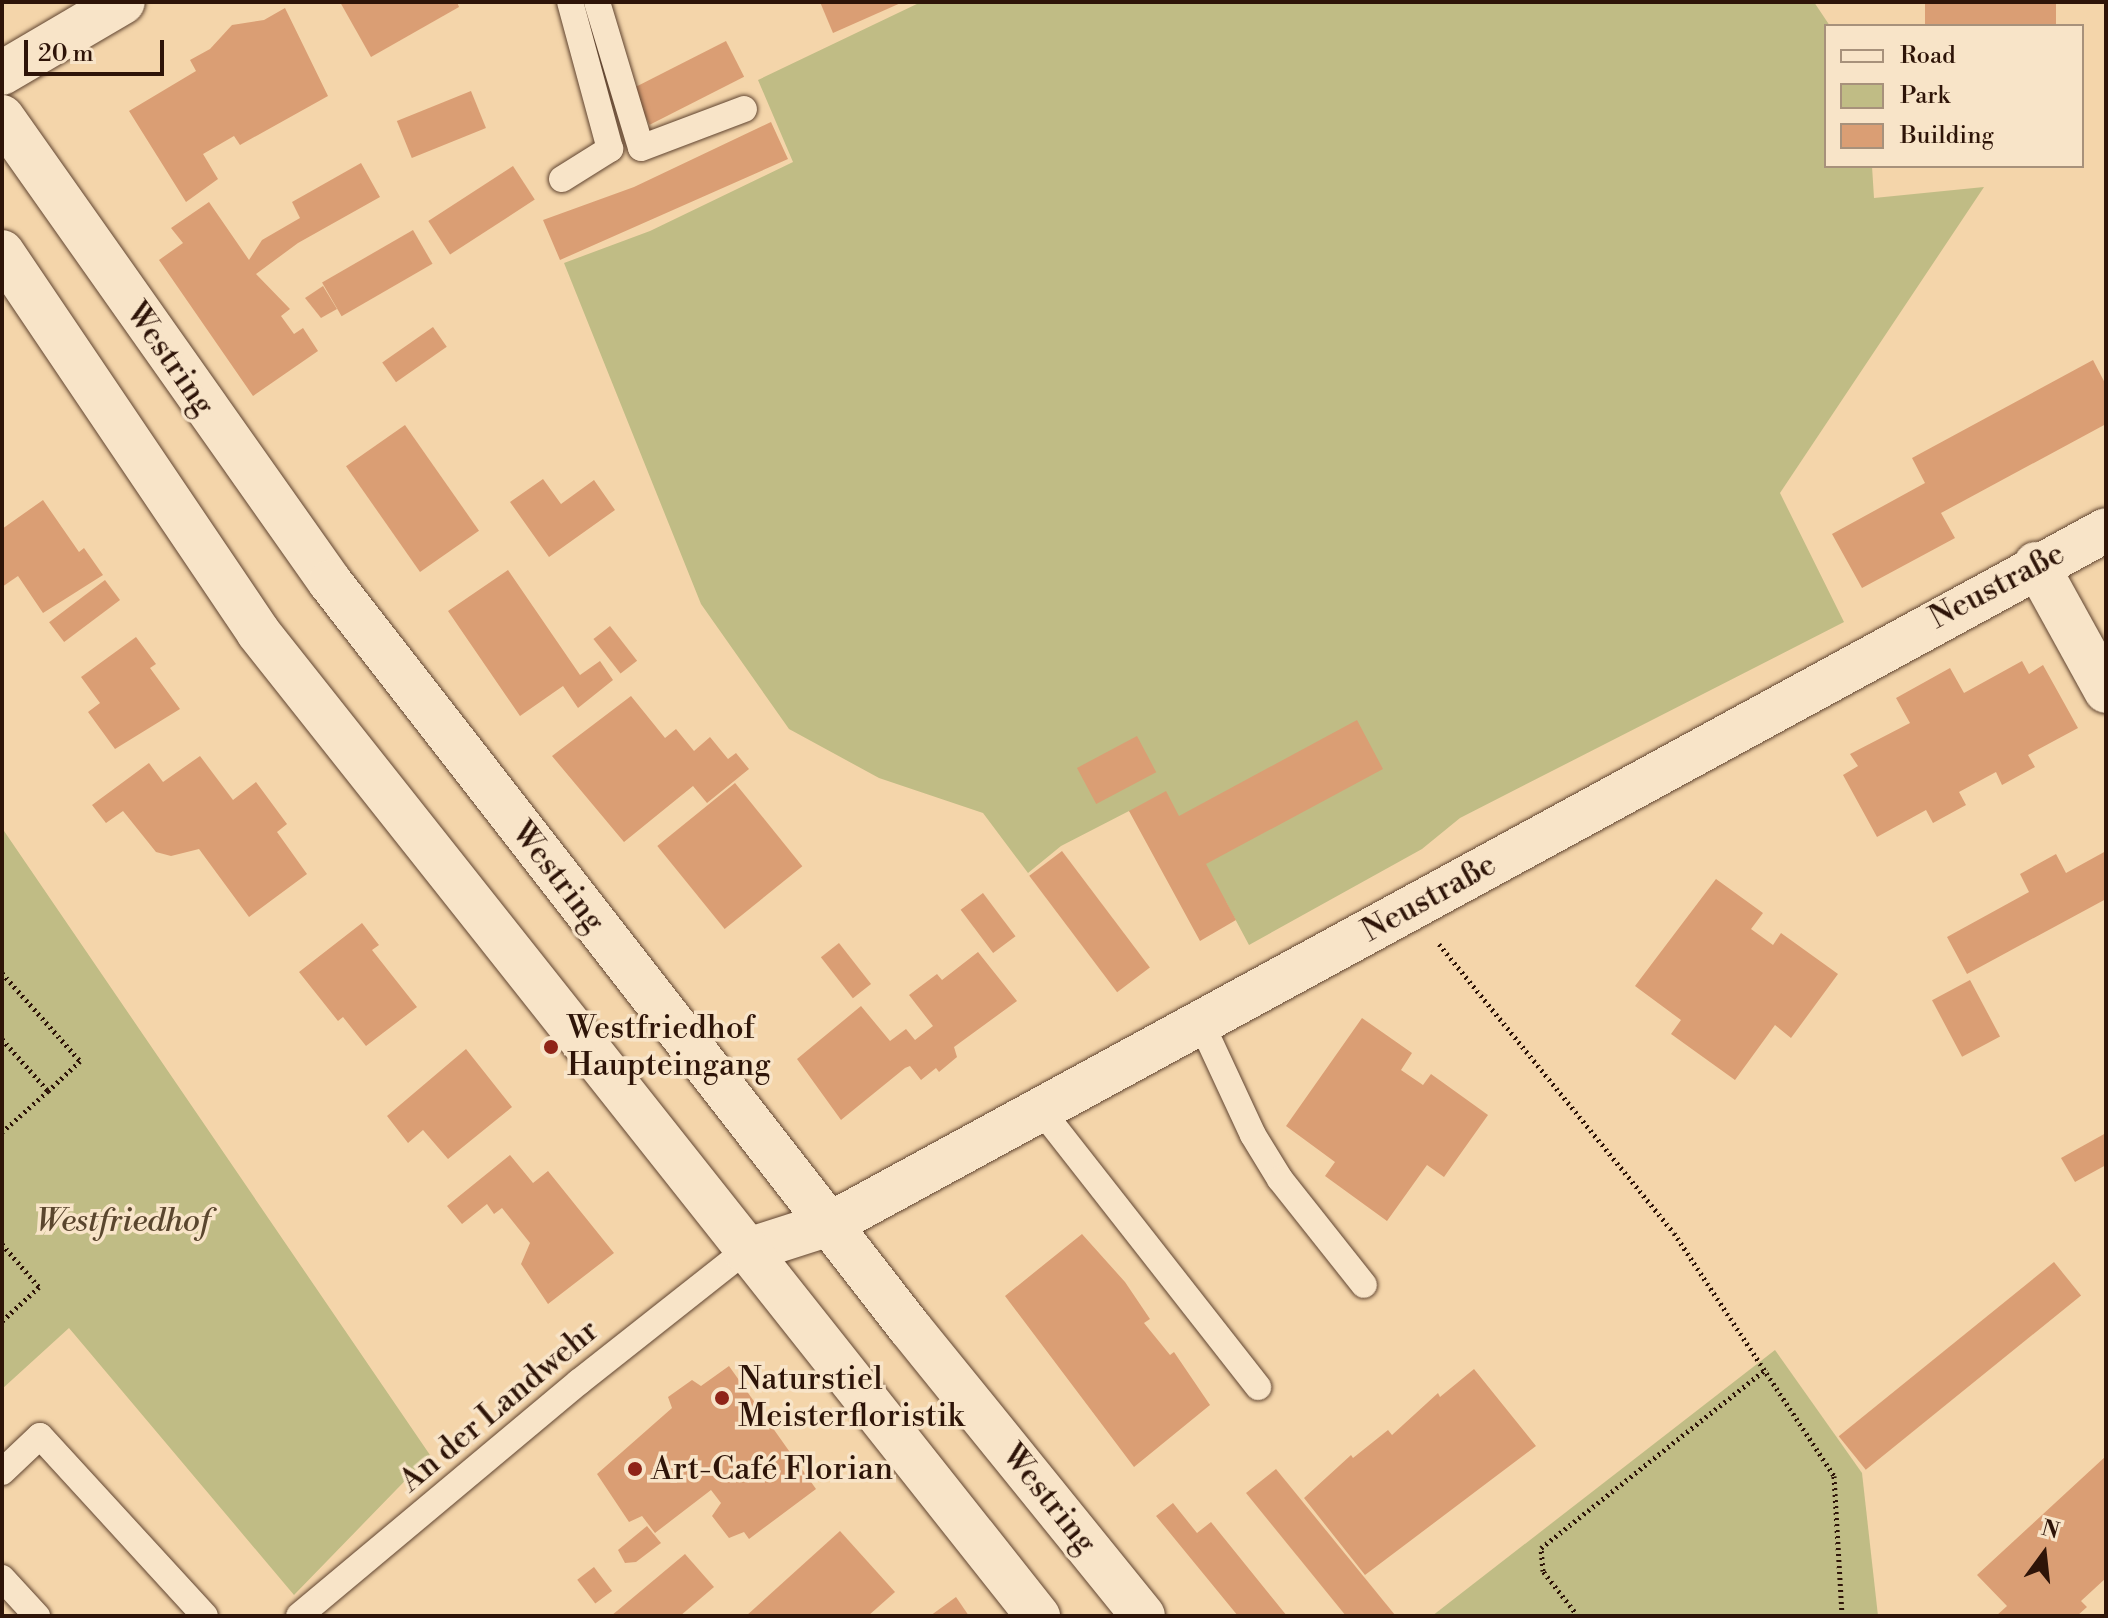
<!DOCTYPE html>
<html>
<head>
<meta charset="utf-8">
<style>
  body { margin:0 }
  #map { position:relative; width:2108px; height:1618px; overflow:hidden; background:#f4d5aa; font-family:"Libre Bodoni",serif }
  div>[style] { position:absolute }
  .green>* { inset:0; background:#c0bc85 }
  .building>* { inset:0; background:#da9e74; transform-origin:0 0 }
  .path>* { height:5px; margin-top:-2.5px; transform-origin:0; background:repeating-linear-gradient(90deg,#2e1408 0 2px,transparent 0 6px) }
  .roads { filter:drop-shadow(0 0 2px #604430) drop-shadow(0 0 2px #604430) }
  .lane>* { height:26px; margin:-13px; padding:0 13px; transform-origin:13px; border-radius:13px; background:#f8e4c8 }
  .street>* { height:44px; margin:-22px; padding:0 22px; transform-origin:22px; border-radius:22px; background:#f8e4c8 }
  .secondary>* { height:44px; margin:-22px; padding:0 22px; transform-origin:22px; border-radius:22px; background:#f8e4c8 }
  .dots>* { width:22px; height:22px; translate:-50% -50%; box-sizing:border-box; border:4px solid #f8e4c8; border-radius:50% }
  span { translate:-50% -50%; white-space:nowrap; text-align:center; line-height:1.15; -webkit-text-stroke:7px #f8e4c8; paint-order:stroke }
  .street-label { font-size:32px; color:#2e1408 }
  .poi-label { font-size:32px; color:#2e1408 }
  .left { translate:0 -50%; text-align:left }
  .park-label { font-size:32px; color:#5a462e; font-style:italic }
  .frame { position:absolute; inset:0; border:4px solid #2e1408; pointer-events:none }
  .legend { position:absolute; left:1824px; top:24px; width:260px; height:144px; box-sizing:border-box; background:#f8e4c8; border:2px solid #a7917b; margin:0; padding:10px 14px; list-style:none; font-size:24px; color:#2e1408 }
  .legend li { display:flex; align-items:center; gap:16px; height:40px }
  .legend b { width:40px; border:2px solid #a7917b }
  .north { position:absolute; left:2004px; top:1514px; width:80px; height:80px; -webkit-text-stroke:6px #f8e4c8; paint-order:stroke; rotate:15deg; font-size:22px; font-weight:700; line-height:32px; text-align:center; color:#2e1408 }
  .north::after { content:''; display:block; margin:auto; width:28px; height:36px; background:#2e1408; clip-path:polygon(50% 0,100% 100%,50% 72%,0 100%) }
  .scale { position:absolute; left:24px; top:40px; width:140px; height:36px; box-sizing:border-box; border:4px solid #2e1408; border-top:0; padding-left:10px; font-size:24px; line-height:28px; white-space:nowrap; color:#2e1408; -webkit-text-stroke:6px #f8e4c8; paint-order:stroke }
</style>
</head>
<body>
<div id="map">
  <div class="green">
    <i style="clip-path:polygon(921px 2px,1814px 2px,1830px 26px,1826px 26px,1826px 166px,1872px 166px,1874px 198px,1984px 187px,1780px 493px,1844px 622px,1460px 818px,1422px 849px,1249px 945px,1226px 902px,1129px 811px,1061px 846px,1028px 873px,983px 813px,879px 778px,789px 729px,701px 604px,564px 263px,650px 231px,793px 162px,758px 80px)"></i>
    <i style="clip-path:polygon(2px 828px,430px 1455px,294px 1595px,69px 1328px,2px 1389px)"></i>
    <i style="clip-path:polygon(1775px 1350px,1862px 1473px,1878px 1616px,1432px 1616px)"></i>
  </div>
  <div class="building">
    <i style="clip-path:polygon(340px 2px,457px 2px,459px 7px,371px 57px)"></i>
    <i style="clip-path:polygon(820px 2px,903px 2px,833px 33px)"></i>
    <i style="left:1925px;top:2px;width:131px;height:24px"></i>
    <i style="clip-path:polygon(285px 8px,328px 96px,240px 145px,234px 136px,203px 154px,218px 179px,186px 202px,129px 111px,196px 71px,190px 60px,210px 49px,232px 25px,264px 20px)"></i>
    <i style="left:726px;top:41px;width:40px;height:106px;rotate:63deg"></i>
    <i style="left:471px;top:91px;width:40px;height:80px;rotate:68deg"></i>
    <i style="clip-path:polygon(771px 122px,788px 159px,560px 260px,543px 220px,634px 187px)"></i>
    <i style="clip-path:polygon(361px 163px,380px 197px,298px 243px,256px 274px,290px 309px,281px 316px,294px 334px,303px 328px,318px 351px,253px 396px,159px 260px,183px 243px,171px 228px,209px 202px,249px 260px,262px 240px,300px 218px,292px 202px)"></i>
    <i style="left:513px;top:166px;width:40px;height:101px;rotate:57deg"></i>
    <i style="left:413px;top:230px;width:39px;height:105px;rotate:60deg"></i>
    <i style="clip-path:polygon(323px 286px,337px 309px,321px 318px,305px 298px)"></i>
    <i style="left:433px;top:327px;width:24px;height:62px;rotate:55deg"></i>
    <i style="clip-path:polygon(2093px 360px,2106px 385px,2106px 424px,1941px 513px,1955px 538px,1862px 588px,1832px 534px,1925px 483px,1912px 458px)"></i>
    <i style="left:405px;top:425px;width:129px;height:72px;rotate:55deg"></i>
    <i style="clip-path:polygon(543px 479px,561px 504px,594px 480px,615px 510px,549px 557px,510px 502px)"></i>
    <i style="clip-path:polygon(43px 500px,79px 552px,84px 548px,103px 575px,43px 613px,18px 576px,2px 587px,2px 529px)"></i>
    <i style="clip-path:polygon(508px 570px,580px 675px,600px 661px,613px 680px,578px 708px,563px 686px,520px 716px,448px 611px)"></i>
    <i style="left:105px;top:580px;width:25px;height:70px;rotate:53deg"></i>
    <i style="left:610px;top:626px;width:44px;height:21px;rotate:52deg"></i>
    <i style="clip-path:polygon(136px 637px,156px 664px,150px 668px,180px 709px,115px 749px,88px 712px,100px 703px,81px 677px)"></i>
    <i style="clip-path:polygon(2022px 661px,2029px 674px,2043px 665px,2078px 728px,2028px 755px,2035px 767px,2002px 785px,1996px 772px,1959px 792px,1966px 805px,1933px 823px,1926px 810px,1877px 837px,1843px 775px,1858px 766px,1850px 754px,1910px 723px,1896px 698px,1950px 668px,1964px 693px)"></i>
    <i style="clip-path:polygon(631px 696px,665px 738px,676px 729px,694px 751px,710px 737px,728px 759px,736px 753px,749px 769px,707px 803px,693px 786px,624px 842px,552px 756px)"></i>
    <i style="clip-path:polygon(1357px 720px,1383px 769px,1206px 864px,1236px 920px,1200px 941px,1129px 811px,1166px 791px,1179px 816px)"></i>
    <i style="left:1137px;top:736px;width:41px;height:68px;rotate:62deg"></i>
    <i style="clip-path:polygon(200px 756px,233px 800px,256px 782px,287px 824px,277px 832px,307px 874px,249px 917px,199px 849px,171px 856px,156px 852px,123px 811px,106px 823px,92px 805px,149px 763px,163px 782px)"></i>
    <i style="left:735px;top:783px;width:107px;height:100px;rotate:51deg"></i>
    <i style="left:1062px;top:851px;width:146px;height:41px;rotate:53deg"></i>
    <i style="clip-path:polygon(2106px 851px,2106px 899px,1967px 974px,1947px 937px,2029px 892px,2020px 874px,2056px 854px,2066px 873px)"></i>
    <i style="clip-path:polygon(1716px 879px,1763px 913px,1751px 929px,1773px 945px,1781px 933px,1838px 974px,1791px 1038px,1775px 1025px,1735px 1080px,1671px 1034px,1681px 1020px,1635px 986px)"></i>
    <i style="left:983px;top:893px;width:54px;height:28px;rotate:53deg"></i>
    <i style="clip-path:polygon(362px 923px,379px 945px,372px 950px,417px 1007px,366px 1046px,343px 1017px,338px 1021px,299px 972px)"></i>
    <i style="left:839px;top:943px;width:52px;height:23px;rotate:52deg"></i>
    <i style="clip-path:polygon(978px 952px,1017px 1001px,954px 1047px,957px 1057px,939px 1072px,936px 1068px,921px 1080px,910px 1066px,905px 1068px,841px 1120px,797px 1059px,861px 1006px,890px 1041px,906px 1029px,915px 1040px,933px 1026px,909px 995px,937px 974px,942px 980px)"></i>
    <i style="left:1970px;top:980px;width:64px;height:43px;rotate:62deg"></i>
    <i style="clip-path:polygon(1362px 1018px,1412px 1053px,1401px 1070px,1423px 1085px,1431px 1074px,1488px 1115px,1444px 1177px,1427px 1165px,1387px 1221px,1325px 1176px,1335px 1162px,1286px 1126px)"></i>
    <i style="clip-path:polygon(466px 1049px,512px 1107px,448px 1159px,423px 1130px,408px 1143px,387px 1116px)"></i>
    <i style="clip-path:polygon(2106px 1133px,2106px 1165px,2075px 1182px,2061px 1158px)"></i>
    <i style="clip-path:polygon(510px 1155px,533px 1183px,548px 1171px,614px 1253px,548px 1304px,521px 1264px,530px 1243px,502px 1208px,494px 1214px,487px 1204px,462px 1224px,447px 1206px)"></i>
    <i style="clip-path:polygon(1082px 1234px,1125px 1282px,1150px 1319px,1144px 1323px,1170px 1355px,1174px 1352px,1210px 1405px,1134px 1467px,1005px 1296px)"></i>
    <i style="left:2054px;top:1262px;width:43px;height:277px;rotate:51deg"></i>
    <i style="clip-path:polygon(729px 1366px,816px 1489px,749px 1539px,744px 1532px,729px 1538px,712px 1516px,721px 1503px,711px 1490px,655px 1533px,642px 1516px,629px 1522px,597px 1474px,672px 1408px,668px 1397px,692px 1380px,701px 1386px)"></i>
    <i style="clip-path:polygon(1474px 1369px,1536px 1446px,1365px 1575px,1304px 1498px,1351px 1455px,1353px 1458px,1388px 1430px,1392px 1435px,1438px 1393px,1440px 1397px)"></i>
    <i style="clip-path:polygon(2106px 1456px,2106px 1578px,2081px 1601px,2087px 1607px,2077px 1616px,1996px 1616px,2007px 1606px,1977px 1575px)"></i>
    <i style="clip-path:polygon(1276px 1469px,1395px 1615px,1346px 1616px,1246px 1493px)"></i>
    <i style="clip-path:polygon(1173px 1503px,1197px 1533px,1211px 1522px,1287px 1616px,1238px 1616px,1156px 1516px)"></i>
    <i style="clip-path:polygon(647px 1526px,661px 1543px,636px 1562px,625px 1563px,618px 1550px)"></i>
    <i style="clip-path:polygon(840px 1531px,895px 1592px,868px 1616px,746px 1616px)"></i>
    <i style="clip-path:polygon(685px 1554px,714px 1587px,680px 1616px,611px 1616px)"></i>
    <i style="left:594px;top:1567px;width:30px;height:21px;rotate:53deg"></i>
    <i style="clip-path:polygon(956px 1597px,969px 1616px,930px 1616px)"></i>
  </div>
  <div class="path">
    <i style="left:1439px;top:944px;width:372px;rotate:50.9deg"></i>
    <i style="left:1674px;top:1233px;width:291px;rotate:56.6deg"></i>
    <i style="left:1834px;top:1476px;width:140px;rotate:86.7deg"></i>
    <i style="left:2px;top:973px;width:118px;rotate:48.4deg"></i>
    <i style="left:80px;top:1061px;width:44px;rotate:136.8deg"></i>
    <i style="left:2px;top:1039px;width:69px;rotate:48.5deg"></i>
    <i style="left:48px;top:1091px;width:62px;rotate:138.3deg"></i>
    <i style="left:2px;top:1244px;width:57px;rotate:49.3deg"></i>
    <i style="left:39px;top:1287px;width:50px;rotate:137.4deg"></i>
    <i style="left:1578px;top:1616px;width:57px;rotate:-127.9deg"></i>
    <i style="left:1543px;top:1571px;width:23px;rotate:-95deg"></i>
    <i style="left:1541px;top:1548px;width:288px;rotate:-38.5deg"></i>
  </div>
  <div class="roads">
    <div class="lane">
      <i style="left:597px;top:2px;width:152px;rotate:73.2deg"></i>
      <i style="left:641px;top:148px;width:110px;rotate:-20.7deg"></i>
      <i style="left:562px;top:179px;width:57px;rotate:-32deg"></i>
      <i style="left:610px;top:149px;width:152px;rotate:-105.2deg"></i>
      <i style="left:1201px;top:1023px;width:123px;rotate:65.1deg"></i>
      <i style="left:1253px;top:1135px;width:52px;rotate:58.5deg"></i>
      <i style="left:1280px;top:1179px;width:135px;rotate:51.6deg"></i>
      <i style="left:1041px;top:1110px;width:352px;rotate:51.9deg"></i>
      <i style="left:2px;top:1472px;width:52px;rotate:-43.5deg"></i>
      <i style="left:40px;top:1436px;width:244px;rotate:47.5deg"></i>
      <i style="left:2px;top:1578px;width:52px;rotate:47.4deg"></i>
      <i style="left:299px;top:1616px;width:365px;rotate:-39.9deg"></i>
      <i style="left:579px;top:1382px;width:211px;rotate:-38.3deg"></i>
    </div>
    <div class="street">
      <i style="left:2px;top:73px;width:140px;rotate:-30.4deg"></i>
      <i style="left:2036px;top:564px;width:145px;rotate:61.1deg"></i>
      <i style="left:745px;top:1251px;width:91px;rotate:-17.8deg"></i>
      <i style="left:832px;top:1223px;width:1450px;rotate:-28.54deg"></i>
    </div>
    <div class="secondary">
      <i style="left:2px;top:117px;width:569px;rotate:54.8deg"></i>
      <i style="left:330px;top:582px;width:945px;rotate:52.14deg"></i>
      <i style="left:910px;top:1328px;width:370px;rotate:51deg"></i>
      <i style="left:2px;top:252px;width:458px;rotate:56deg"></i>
      <i style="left:258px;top:632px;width:1256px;rotate:51.6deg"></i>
    </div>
  </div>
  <div class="dots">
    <i style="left:551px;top:1047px;background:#8f2418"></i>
    <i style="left:722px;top:1398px;background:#8f2418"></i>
    <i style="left:635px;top:1469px;background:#8f2418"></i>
  </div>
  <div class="street-label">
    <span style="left:170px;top:359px;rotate:55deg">Westring</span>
    <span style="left:1997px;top:586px;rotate:-28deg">Neustraße</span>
    <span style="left:558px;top:877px;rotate:52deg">Westring</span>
    <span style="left:1429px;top:898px;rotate:-29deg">Neustraße</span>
    <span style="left:499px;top:1406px;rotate:-40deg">An der Landwehr</span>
    <span style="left:1049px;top:1499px;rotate:51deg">Westring</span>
  </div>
  <div class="poi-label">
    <span class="left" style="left:567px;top:1047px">Westfriedhof<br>Haupteingang</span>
    <span class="left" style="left:738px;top:1398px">Naturstiel<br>Meisterfloristik</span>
    <span class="left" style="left:651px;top:1469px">Art-Café Florian</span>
  </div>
  <div class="park-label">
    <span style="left:123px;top:1221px">Westfriedhof</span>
  </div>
  <div class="frame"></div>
  <ul class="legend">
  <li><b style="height:10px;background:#f8e4c8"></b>Road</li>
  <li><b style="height:22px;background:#c0bc85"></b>Park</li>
  <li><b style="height:22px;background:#da9e74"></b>Building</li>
  </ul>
  <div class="north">N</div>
  <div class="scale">20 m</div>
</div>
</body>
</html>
